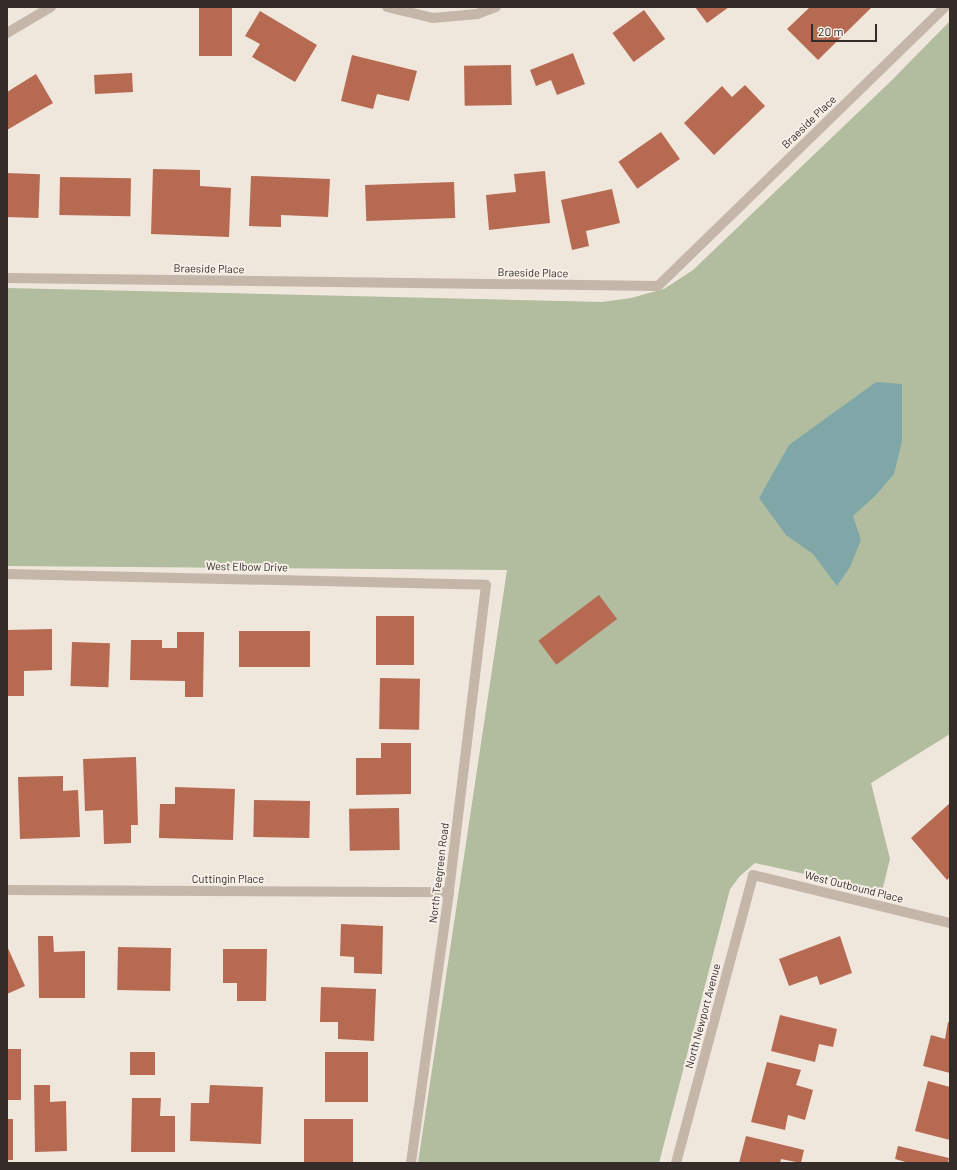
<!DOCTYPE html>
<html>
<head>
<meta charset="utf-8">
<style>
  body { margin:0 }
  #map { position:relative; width:957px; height:1170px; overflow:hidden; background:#efe6dc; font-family:Barlow,sans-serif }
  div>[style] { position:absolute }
  .green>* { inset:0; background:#b2bc9e }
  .water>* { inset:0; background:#7fa7a8 }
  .building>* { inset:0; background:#b76a52; transform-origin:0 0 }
  .minor>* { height:10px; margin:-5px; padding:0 5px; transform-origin:5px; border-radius:5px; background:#c5b6aa }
  .tertiary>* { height:10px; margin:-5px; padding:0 5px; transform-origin:5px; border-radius:5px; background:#c5b6aa }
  span { translate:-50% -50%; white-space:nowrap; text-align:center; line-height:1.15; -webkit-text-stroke:4px #f7f0e8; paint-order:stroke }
  .street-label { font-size:11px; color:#342c28 }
  .frame { position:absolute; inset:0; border:8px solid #342c28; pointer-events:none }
  .scale { position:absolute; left:811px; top:24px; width:66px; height:18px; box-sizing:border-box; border:2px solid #342c28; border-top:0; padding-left:5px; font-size:12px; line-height:14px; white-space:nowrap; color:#342c28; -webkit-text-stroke:3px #f7f0e8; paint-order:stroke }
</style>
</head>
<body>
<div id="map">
  <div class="green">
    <i style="clip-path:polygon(950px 21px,950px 734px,871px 783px,890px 859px,882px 891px,755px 863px,740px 876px,730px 889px,659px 1163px,418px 1163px,507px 570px,7px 566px,7px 288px,602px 302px,631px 298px,664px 289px,693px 270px,890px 82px)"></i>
  </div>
  <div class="water">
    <i style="clip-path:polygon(876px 382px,902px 384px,902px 441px,894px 474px,876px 495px,853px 516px,861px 540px,850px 567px,837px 586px,813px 554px,786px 535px,759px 498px,789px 445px)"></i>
  </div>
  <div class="building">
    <i style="left:199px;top:7px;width:33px;height:49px"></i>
    <i style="clip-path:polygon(695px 7px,729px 7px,707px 23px)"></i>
    <i style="clip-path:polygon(810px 7px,872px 7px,818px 60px,787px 29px)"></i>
    <i style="left:644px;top:10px;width:36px;height:39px;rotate:54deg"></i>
    <i style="clip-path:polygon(260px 11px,317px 45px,295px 82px,252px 57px,260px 44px,245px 36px)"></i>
    <i style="clip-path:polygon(573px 53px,585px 84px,557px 95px,551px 80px,536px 86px,530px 70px)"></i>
    <i style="clip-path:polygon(352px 55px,417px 71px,409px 101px,377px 94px,373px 109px,341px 101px)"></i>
    <i style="left:511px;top:65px;width:40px;height:47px;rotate:89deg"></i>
    <i style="left:132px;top:73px;width:19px;height:38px;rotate:87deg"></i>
    <i style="clip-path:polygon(36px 74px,53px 103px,7px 130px,7px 92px)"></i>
    <i style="clip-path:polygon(745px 85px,765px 106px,714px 155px,684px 123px,722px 86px,732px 97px)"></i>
    <i style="left:661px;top:132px;width:33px;height:52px;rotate:55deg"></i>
    <i style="clip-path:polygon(153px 169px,200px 170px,200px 186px,231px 188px,229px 237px,151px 234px)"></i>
    <i style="clip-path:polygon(545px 171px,550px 223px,489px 230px,486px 195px,516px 192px,514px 174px)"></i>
    <i style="left:7px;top:173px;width:33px;height:44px;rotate:2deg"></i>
    <i style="clip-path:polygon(251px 176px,330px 179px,328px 217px,281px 215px,281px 227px,249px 226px)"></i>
    <i style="left:60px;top:177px;width:71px;height:38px;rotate:1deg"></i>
    <i style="left:454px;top:182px;width:36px;height:89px;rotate:88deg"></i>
    <i style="clip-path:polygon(612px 189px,620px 223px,586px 231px,589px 246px,572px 250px,561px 200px)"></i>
    <i style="left:599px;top:595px;width:30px;height:76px;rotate:53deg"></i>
    <i style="left:376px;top:616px;width:38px;height:49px"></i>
    <i style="clip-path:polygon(52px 629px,52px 670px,24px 671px,24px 696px,7px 696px,7px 630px)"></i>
    <i style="left:310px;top:631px;width:36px;height:71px;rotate:90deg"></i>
    <i style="clip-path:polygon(177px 632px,204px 632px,203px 697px,185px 697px,185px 681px,130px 680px,131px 640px,162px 640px,162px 648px,177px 648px)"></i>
    <i style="left:72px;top:642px;width:38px;height:44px;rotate:2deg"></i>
    <i style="left:380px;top:678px;width:40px;height:51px;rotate:1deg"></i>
    <i style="clip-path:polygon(381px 743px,411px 743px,411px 794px,356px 795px,356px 758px,381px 758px)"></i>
    <i style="clip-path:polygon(136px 757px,138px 825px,131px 825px,131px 843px,104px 844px,103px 810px,85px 811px,83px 759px)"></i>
    <i style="clip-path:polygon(63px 776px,63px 791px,78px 790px,80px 837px,20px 839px,18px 777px)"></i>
    <i style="clip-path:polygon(175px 787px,235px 789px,233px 840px,159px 838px,160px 804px,175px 804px)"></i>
    <i style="left:254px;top:800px;width:56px;height:37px;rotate:1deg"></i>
    <i style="clip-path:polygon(950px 803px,950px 877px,947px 880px,911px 838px)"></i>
    <i style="left:399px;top:808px;width:42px;height:50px;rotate:89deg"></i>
    <i style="clip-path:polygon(341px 924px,383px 926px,382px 974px,354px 973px,354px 957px,340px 956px)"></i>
    <i style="clip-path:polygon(38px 936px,53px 936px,54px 952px,85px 951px,85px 998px,39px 998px)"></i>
    <i style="clip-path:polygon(840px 936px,852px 973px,820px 985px,817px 976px,789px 986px,779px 959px)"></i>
    <i style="clip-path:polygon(7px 946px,25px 986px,7px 994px)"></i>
    <i style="left:118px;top:947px;width:53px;height:43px;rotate:1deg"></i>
    <i style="clip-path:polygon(223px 949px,267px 949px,266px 1001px,237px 1001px,237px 983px,223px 983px)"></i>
    <i style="clip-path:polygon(321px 987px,376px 989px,374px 1041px,338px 1039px,338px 1022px,320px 1022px)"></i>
    <i style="clip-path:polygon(780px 1015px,837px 1029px,833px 1047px,819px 1044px,815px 1062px,771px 1051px)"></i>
    <i style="clip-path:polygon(948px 1022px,950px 1023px,950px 1073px,923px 1066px,931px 1035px,945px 1039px)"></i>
    <i style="left:7px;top:1049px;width:14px;height:51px"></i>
    <i style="left:130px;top:1052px;width:25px;height:23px"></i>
    <i style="left:325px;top:1052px;width:43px;height:50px"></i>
    <i style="clip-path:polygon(767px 1062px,801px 1070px,796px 1085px,813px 1090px,805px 1120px,788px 1115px,785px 1130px,751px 1122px)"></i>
    <i style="clip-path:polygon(928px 1081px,950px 1087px,950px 1140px,915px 1131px)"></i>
    <i style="clip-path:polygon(34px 1085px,50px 1085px,50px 1102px,66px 1101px,67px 1151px,35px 1152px)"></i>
    <i style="clip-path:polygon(210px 1085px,263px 1087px,261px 1144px,190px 1141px,191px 1103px,209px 1103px)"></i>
    <i style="clip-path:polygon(132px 1098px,161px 1098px,160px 1116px,175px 1116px,175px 1152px,131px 1152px)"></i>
    <i style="left:7px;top:1119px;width:6px;height:41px"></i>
    <i style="left:304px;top:1119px;width:49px;height:44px"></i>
    <i style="clip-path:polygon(746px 1136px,804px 1150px,801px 1163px,781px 1159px,780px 1163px,739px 1163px)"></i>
    <i style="clip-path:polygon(898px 1146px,949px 1158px,948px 1163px,909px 1163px,895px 1159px)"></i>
  </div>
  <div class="minor">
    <i style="left:7px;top:278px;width:651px;rotate:0.7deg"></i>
    <i style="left:658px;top:286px;width:400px;rotate:-44.2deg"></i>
    <i style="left:7px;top:574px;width:479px;rotate:1.3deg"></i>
    <i style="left:486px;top:585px;width:309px;rotate:96.9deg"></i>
    <i style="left:449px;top:892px;width:274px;rotate:98deg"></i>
    <i style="left:7px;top:890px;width:442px;rotate:0.3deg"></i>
    <i style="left:676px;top:1163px;width:298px;rotate:-75deg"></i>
    <i style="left:753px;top:875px;width:203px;rotate:13.7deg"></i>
  </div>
  <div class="tertiary">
    <i style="left:387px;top:7px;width:47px;rotate:13.4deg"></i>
    <i style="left:433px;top:18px;width:44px;rotate:-5.2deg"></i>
    <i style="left:477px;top:14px;width:20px;rotate:-20deg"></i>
    <i style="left:7px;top:33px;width:51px;rotate:-30.6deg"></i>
  </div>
  <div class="street-label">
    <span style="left:809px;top:122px;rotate:-44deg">Braeside Place</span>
    <span style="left:209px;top:269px;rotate:1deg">Braeside Place</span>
    <span style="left:533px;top:273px;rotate:1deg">Braeside Place</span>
    <span style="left:247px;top:567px;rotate:1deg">West Elbow Drive</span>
    <span style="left:439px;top:873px;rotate:-83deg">North Teegreen Road</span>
    <span style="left:228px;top:879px">Cuttingin Place</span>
    <span style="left:854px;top:887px;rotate:14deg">West Outbound Place</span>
    <span style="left:703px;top:1016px;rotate:-75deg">North Newport Avenue</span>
  </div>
  <div class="frame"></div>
  <div class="scale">20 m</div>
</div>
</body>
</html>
